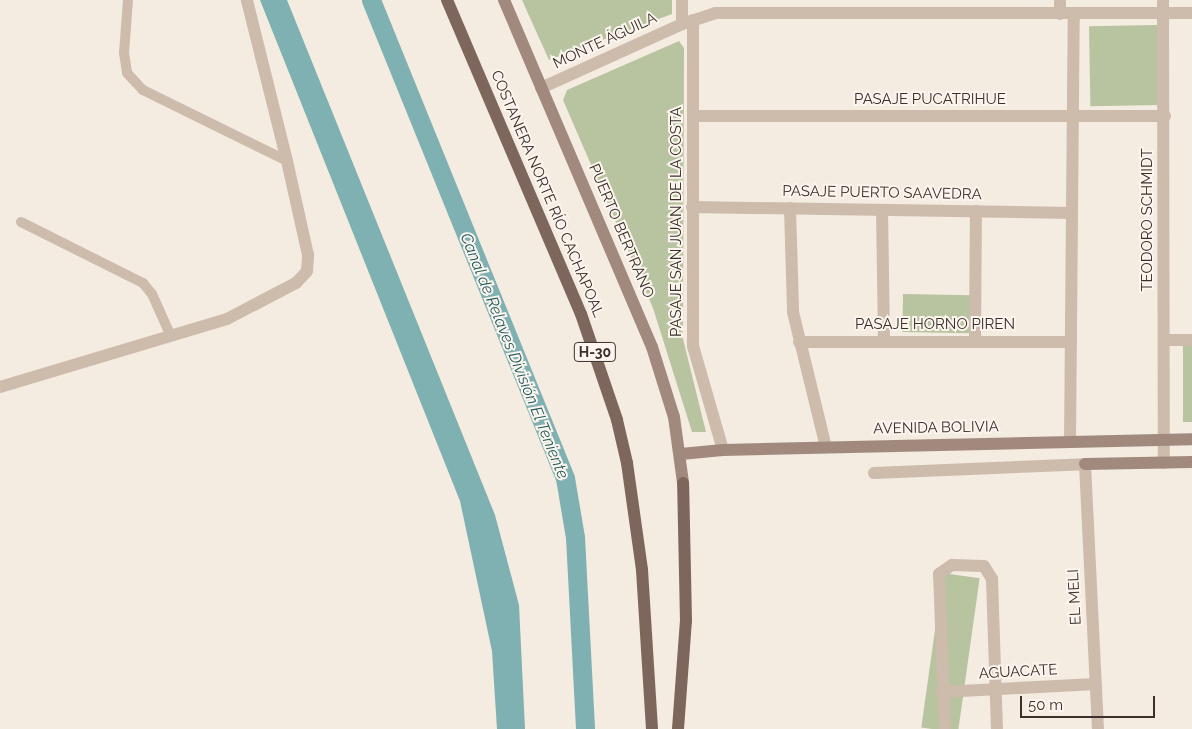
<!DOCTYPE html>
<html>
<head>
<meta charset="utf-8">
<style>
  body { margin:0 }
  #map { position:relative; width:1192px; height:729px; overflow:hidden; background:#f4ebe1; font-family:Raleway,sans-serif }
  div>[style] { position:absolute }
  .green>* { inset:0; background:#b8c4a0; transform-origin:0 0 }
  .water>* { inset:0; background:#7fb0b2 }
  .canal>* { height:19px; margin:-9.5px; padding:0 9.5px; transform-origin:9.5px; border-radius:9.5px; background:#7fb0b2 }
  .lane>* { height:10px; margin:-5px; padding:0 5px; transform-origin:5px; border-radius:5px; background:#cdbbac }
  .street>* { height:12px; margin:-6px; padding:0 6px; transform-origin:6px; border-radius:6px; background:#cdbbac }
  .secondary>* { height:12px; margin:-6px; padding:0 6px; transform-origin:6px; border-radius:6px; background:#a18a7d }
  .primary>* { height:12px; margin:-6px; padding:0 6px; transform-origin:6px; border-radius:6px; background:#7d675c }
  span { translate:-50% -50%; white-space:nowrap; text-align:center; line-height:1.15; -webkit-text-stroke:4px #fbf5ee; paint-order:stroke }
  .shield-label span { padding:1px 4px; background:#fbf5ee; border:1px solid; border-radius:4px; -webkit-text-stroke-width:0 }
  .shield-label { font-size:14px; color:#3b302b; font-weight:700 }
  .street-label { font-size:15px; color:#3b302b }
  .water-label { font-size:16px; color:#1f5a5e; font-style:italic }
  .scale { position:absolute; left:1020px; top:696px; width:135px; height:22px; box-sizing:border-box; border:2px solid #3b302b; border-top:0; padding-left:6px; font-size:15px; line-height:18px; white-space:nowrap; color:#3b302b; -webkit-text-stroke:4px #fbf5ee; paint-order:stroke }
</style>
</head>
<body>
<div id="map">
  <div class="green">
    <i style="clip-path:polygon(522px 0,672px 0,672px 14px,549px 60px)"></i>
    <i style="left:1157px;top:25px;width:80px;height:68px;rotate:89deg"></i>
    <i style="clip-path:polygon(679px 41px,684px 48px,683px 339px,706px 432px,692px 432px,653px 308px,563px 100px,567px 90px)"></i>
    <i style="left:903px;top:294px;width:70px;height:38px;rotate:1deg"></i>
    <i style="left:1183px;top:344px;width:9px;height:78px"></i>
    <i style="left:943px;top:573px;width:37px;height:156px;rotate:8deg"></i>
  </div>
  <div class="water">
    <i style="clip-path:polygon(260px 0,287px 0,495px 515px,519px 605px,525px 729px,497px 729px,492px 651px,460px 501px)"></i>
  </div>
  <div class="canal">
    <i style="left:371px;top:0;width:516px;rotate:67.91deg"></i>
    <i style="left:565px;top:478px;width:60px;rotate:80.4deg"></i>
    <i style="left:575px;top:537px;width:192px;rotate:87deg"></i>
  </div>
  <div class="lane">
    <i style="left:128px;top:0;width:53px;rotate:94.3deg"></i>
    <i style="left:124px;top:53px;width:20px;rotate:81deg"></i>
    <i style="left:127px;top:73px;width:23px;rotate:47deg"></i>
    <i style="left:143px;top:90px;width:161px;rotate:26.2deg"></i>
    <i style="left:21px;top:222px;width:136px;rotate:26.6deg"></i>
    <i style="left:143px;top:283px;width:14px;rotate:51deg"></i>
    <i style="left:152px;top:294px;width:44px;rotate:65.8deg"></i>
  </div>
  <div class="street">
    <i style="left:1060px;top:0;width:14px;rotate:90deg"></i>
    <i style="left:1163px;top:0;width:463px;rotate:89.9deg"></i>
    <i style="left:693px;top:20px;width:326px;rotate:90deg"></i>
    <i style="left:693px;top:346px;width:108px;rotate:73.9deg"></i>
    <i style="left:682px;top:24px;width:24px;rotate:-90deg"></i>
    <i style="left:541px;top:88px;width:155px;rotate:-24.4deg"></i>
    <i style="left:682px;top:24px;width:35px;rotate:-18deg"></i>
    <i style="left:715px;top:13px;width:477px"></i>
    <i style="left:694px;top:116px;width:471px"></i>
    <i style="left:692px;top:207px;width:380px;rotate:0.9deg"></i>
    <i style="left:790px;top:208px;width:104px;rotate:88.3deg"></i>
    <i style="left:793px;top:312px;width:139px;rotate:76.3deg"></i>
    <i style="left:882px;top:210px;width:130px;rotate:89.1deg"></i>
    <i style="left:1164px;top:340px;width:28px"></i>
    <i style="left:799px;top:342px;width:272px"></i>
    <i style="left:975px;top:342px;width:131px;rotate:-89.6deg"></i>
    <i style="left:0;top:387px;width:237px;rotate:-16.7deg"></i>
    <i style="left:227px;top:319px;width:78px;rotate:-27.6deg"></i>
    <i style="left:296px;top:283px;width:16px;rotate:-47deg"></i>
    <i style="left:307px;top:271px;width:16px;rotate:-86deg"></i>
    <i style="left:308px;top:255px;width:96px;rotate:-102.6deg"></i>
    <i style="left:287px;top:161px;width:166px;rotate:-104deg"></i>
    <i style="left:1070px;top:442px;width:428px;rotate:-89.5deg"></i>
    <i style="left:874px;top:473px;width:211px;rotate:-2.4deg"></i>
    <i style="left:1085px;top:464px;width:265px;rotate:87.2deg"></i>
    <i style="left:942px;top:692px;width:154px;rotate:-3deg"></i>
    <i style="left:945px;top:729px;width:155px;rotate:-92.2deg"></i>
    <i style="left:939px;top:574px;width:16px;rotate:-35deg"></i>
    <i style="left:952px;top:565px;width:32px;rotate:2deg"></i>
    <i style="left:984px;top:566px;width:15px;rotate:58deg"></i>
    <i style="left:992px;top:579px;width:150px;rotate:88.1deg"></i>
  </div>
  <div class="secondary">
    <i style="left:504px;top:0;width:377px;rotate:66.9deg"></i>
    <i style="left:652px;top:347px;width:73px;rotate:72.6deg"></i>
    <i style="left:674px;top:417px;width:67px;rotate:82.2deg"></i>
    <i style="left:681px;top:454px;width:42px;rotate:-5.4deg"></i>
    <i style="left:723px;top:450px;width:469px;rotate:-1.3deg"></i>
    <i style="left:1085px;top:464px;width:107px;rotate:-1.1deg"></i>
  </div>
  <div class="primary">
    <i style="left:447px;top:0;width:341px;rotate:66.9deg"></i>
    <i style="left:581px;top:314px;width:112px;rotate:71.2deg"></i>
    <i style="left:617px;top:420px;width:44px;rotate:76.9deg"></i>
    <i style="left:627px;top:463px;width:108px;rotate:82deg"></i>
    <i style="left:642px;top:570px;width:159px;rotate:86.4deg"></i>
    <i style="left:678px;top:729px;width:108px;rotate:-85.8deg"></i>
    <i style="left:686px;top:621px;width:138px;rotate:-91.2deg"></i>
  </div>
  <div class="shield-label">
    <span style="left:595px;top:352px">H-30</span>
  </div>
  <div class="street-label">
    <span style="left:605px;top:41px;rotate:-25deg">MONTE ÁGUILA</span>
    <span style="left:930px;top:100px">PASAJE PUCATRIHUE</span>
    <span style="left:882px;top:193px;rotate:1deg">PASAJE PUERTO SAAVEDRA</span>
    <span style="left:547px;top:194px;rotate:67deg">COSTANERA NORTE RÍO CACHAPOAL</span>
    <span style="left:1148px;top:220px;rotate:-90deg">TEODORO SCHMIDT</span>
    <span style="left:677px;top:222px;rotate:-90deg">PASAJE SAN JUAN DE LA COSTA</span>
    <span style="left:621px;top:231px;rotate:67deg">PUERTO BERTRANO</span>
    <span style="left:935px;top:325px">PASAJE HORNO PIREN</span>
    <span style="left:936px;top:428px;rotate:-1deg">AVENIDA BOLIVIA</span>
    <span style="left:1075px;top:597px;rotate:-93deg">EL MELI</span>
    <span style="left:1018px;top:672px;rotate:-3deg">AGUACATE</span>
  </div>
  <div class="water-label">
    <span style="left:514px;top:356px;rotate:68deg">Canal de Relaves División El Teniente</span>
  </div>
  <div class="scale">50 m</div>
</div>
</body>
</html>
